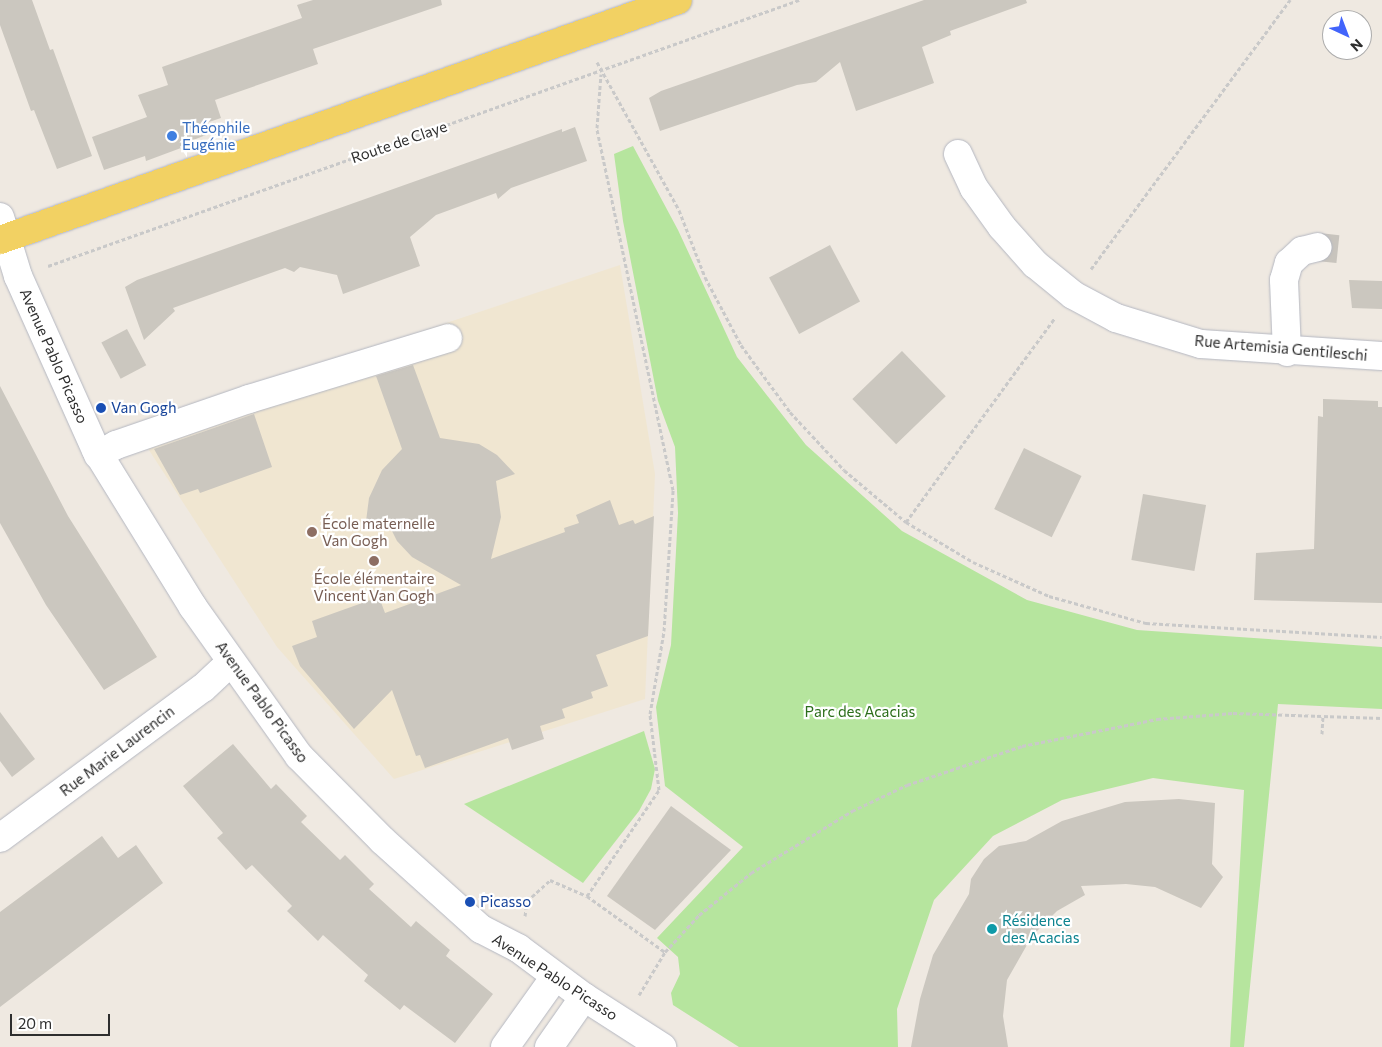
<!DOCTYPE html>
<html>
<head>
<meta charset="utf-8">
<style>
  body { margin:0 }
  #map { position:relative; width:1382px; height:1047px; overflow:hidden; background:#efe9e1; font-family:Commissioner,sans-serif }
  div>[style] { position:absolute }
  .education>* { inset:0; background:#f0e6d1 }
  .green>* { inset:0; background:#b6e59e }
  .building>* { inset:0; background:#cbc7bf; transform-origin:0 0 }
  .minor-tunnel>* { height:28px; margin-top:-14px; transform-origin:0; background:repeating-linear-gradient(90deg,#c8c4bd 0 28px,transparent 0 42px) }
  .path>* { height:3px; margin-top:-1.5px; transform-origin:0; background:repeating-linear-gradient(90deg,#c9c9c9 0 4px,transparent 0 6.5px) }
  .roads { filter:drop-shadow(0 0 1px #b4b7c1) drop-shadow(0 0 1px #b4b7c1) }
  .minor>* { height:28px; margin:-14px; padding:0 14px; transform-origin:14px; border-radius:14px; background:#fff }
  .major>* { height:28px; margin:-14px; padding:0 14px; transform-origin:14px; border-radius:14px; background:#f2d163 }
  .dots>* { width:14px; height:14px; translate:-50% -50%; box-sizing:border-box; border:2px solid #fff; border-radius:50% }
  span { translate:-50% -50%; white-space:nowrap; text-align:center; line-height:1.15; -webkit-text-stroke:4.5px #fff; paint-order:stroke }
  .shop-label { font-size:15px; color:#366cbe }
  .left { translate:0 -50%; text-align:left }
  .street-label { font-size:15px; color:#2e2e2e }
  .transit-label { font-size:15px; color:#164399 }
  .education-label { font-size:15px; color:#785e54 }
  .park-label { font-size:15px; color:#2c6e1b }
  .culture-label { font-size:15px; color:#0d838f }
  .north { position:absolute; left:1322px; top:10px; width:50px; height:50px; box-sizing:border-box; background:#fff; border:1px solid #ababab; border-radius:50%; rotate:137deg; font-size:14px; font-weight:700; line-height:20px; text-align:center; color:#2e2e2e }
  .north::after { content:''; display:block; margin:auto; width:18px; height:22px; background:#4264fb; clip-path:polygon(50% 0,100% 100%,50% 72%,0 100%) }
  .scale { position:absolute; left:10px; top:1014px; width:100px; height:22px; box-sizing:border-box; border:2px solid #2e2e2e; border-top:0; padding-left:6px; font-size:15px; line-height:18px; white-space:nowrap; color:#2e2e2e; -webkit-text-stroke:4px #fff; paint-order:stroke }
</style>
</head>
<body>
<div id="map">
  <div class="education">
    <i style="clip-path:polygon(620px 265px,655px 474px,645px 699px,394px 779px,277px 647px,134px 427px)"></i>
  </div>
  <div class="green">
    <i style="clip-path:polygon(633px 146px,678px 230px,737px 357px,806px 445px,902px 531px,1027px 600px,1137px 630px,1382px 647px,1382px 709px,1278px 704px,1244px 1047px,1230px 1047px,1244px 790px,1153px 778px,1062px 800px,993px 836px,934px 900px,897px 1009px,898px 1047px,739px 1047px,673px 1005px,671px 993px,680px 974px,678px 957px,657px 938px,743px 847px,665px 786px,656px 707px,671px 645px,678px 513px,675px 447px,658px 401px,623px 221px,614px 154px)"></i>
    <i style="clip-path:polygon(644px 731px,655px 769px,651px 789px,639px 811px,583px 883px,464px 804px)"></i>
  </div>
  <div class="building">
    <i style="clip-path:polygon(0 0,32px 0,50px 50px,53px 49px,92px 156px,57px 169px,34px 110px,31px 111px,0 25px)"></i>
    <i style="clip-path:polygon(313px 0,441px 0,442px 5px,313px 49px,318px 64px,215px 100px,221px 118px,203px 124px,206px 135px,188px 142px,189px 145px,146px 161px,145px 156px,104px 170px,92px 137px,147px 117px,138px 95px,168px 85px,162px 67px,302px 18px,297px 5px)"></i>
    <i style="clip-path:polygon(924px 0,1026px 0,1027px 3px,950px 31px,951px 35px,922px 47px,934px 83px,915px 90px,856px 111px,840px 62px,816px 82px,797px 85px,660px 131px,649px 98px,661px 91px)"></i>
    <i style="clip-path:polygon(575px 127px,587px 161px,511px 188px,498px 199px,496px 193px,436px 215px,410px 237px,420px 266px,343px 294px,337px 275px,300px 267px,294px 272px,285px 268px,173px 308px,175px 311px,144px 340px,125px 287px,137px 280px,562px 129px,562px 132px)"></i>
    <i style="left:830px;top:245px;width:64px;height:69px;rotate:62deg"></i>
    <i style="clip-path:polygon(1349px 280px,1382px 281px,1382px 309px,1352px 308px)"></i>
    <i style="left:127px;top:329px;width:41px;height:29px;rotate:62deg"></i>
    <i style="left:902px;top:351px;width:63px;height:69px;rotate:46deg"></i>
    <i style="clip-path:polygon(413px 365px,440px 438px,479px 444px,497px 455px,515px 474px,496px 481px,501px 517px,491px 559px,565px 532px,564px 528px,579px 523px,576px 515px,610px 500px,619px 525px,633px 520px,635px 524px,654px 516px,648px 636px,596px 655px,608px 686px,591px 692px,593px 698px,562px 709px,565px 718px,540px 726px,544px 739px,512px 750px,508px 738px,425px 768px,420px 755px,416px 756px,392px 690px,354px 729px,300px 666px,292px 646px,317px 637px,312px 621px,337px 612px,379px 597px,385px 613px,461px 585px,412px 557px,397px 541px,387px 521px,365px 529px,369px 498px,382px 470px,402px 449px,376px 376px)"></i>
    <i style="clip-path:polygon(0 386px,68px 516px,157px 657px,104px 690px,46px 605px,0 523px)"></i>
    <i style="clip-path:polygon(1323px 399px,1378px 401px,1378px 407px,1382px 407px,1382px 603px,1254px 600px,1256px 553px,1314px 549px,1318px 416px,1323px 417px)"></i>
    <i style="clip-path:polygon(254px 414px,272px 467px,200px 493px,198px 489px,180px 495px,154px 449px)"></i>
    <i style="left:1024px;top:448px;width:64px;height:68px;rotate:26deg"></i>
    <i style="left:1143px;top:494px;width:64px;height:67px;rotate:10deg"></i>
    <i style="clip-path:polygon(0 712px,35px 759px,12px 777px,0 761px)"></i>
    <i style="clip-path:polygon(233px 744px,271px 789px,276px 784px,307px 816px,301px 822px,340px 860px,345px 855px,374px 884px,369px 889px,411px 927px,416px 921px,450px 950px,446px 956px,493px 994px,455px 1043px,404px 1005px,400px 1010px,364px 981px,368px 975px,323px 935px,318px 941px,287px 911px,292px 906px,252px 865px,246px 870px,217px 838px,223px 833px,183px 786px)"></i>
    <i style="clip-path:polygon(1179px 799px,1215px 803px,1212px 864px,1223px 877px,1201px 908px,1155px 887px,1126px 884px,1081px 886px,1085px 895px,1057px 911px,1032px 936px,1007px 980px,1003px 1016px,1008px 1047px,911px 1047px,920px 999px,933px 955px,969px 894px,971px 879px,984px 859px,999px 846px,1026px 841px,1062px 821px,1125px 802px)"></i>
    <i style="clip-path:polygon(671px 806px,731px 850px,655px 930px,607px 896px)"></i>
    <i style="clip-path:polygon(102px 836px,118px 858px,136px 845px,163px 883px,0 1007px,0 912px)"></i>
  </div>
  <div class="minor-tunnel">
    <i style="left:1318px;top:247px;width:20px;rotate:6deg"></i>
  </div>
  <div class="path">
    <i style="left:597px;top:62px;width:169px;rotate:61deg"></i>
    <i style="left:679px;top:210px;width:72px;rotate:68.8deg"></i>
    <i style="left:705px;top:277px;width:77px;rotate:62.1deg"></i>
    <i style="left:741px;top:345px;width:83px;rotate:53.8deg"></i>
    <i style="left:790px;top:412px;width:79px;rotate:47deg"></i>
    <i style="left:844px;top:470px;width:81px;rotate:40deg"></i>
    <i style="left:906px;top:522px;width:78px;rotate:30.8deg"></i>
    <i style="left:973px;top:562px;width:83px;rotate:24.1deg"></i>
    <i style="left:1049px;top:596px;width:101px;rotate:15.6deg"></i>
    <i style="left:1146px;top:623px;width:236px;rotate:3.4deg"></i>
    <i style="left:48px;top:266px;width:797px;rotate:-19.5deg"></i>
    <i style="left:1091px;top:269px;width:335px;rotate:-53.5deg"></i>
    <i style="left:906px;top:522px;width:253px;rotate:-53.9deg"></i>
    <i style="left:1322px;top:734px;width:18px;rotate:-87deg"></i>
    <i style="left:587px;top:896px;width:128px;rotate:-55.8deg"></i>
    <i style="left:659px;top:790px;width:77px;rotate:-96.8deg"></i>
    <i style="left:650px;top:714px;width:84px;rotate:-80.4deg"></i>
    <i style="left:664px;top:631px;width:141px;rotate:-86.3deg"></i>
    <i style="left:673px;top:490px;width:370px;rotate:-101.9deg"></i>
    <i style="left:597px;top:128px;width:54px;rotate:-85.8deg"></i>
    <i style="left:525px;top:916px;width:15px;rotate:-82deg"></i>
    <i style="left:527px;top:901px;width:31px;rotate:-42deg"></i>
    <i style="left:550px;top:880px;width:40px;rotate:23.4deg"></i>
    <i style="left:587px;top:896px;width:96px;rotate:35.7deg"></i>
    <i style="left:639px;top:995px;width:50px;rotate:-58.8deg"></i>
    <i style="left:665px;top:952px;width:50px;rotate:-47.4deg"></i>
    <i style="left:699px;top:915px;width:67px;rotate:-38.9deg"></i>
    <i style="left:751px;top:873px;width:119px;rotate:-31.5deg"></i>
    <i style="left:852px;top:811px;width:61px;rotate:-25.3deg"></i>
    <i style="left:907px;top:785px;width:121px;rotate:-18.7deg"></i>
    <i style="left:1022px;top:746px;width:138px;rotate:-11.3deg"></i>
    <i style="left:1157px;top:719px;width:76px;rotate:-4.5deg"></i>
    <i style="left:1233px;top:713px;width:149px;rotate:1.9deg"></i>
  </div>
  <div class="roads">
    <div class="minor">
      <i style="left:958px;top:154px;width:38px;rotate:65deg"></i>
      <i style="left:974px;top:188px;width:48px;rotate:54.3deg"></i>
      <i style="left:1002px;top:227px;width:50px;rotate:48.3deg"></i>
      <i style="left:1035px;top:264px;width:49px;rotate:39.2deg"></i>
      <i style="left:1073px;top:295px;width:49px;rotate:28.1deg"></i>
      <i style="left:1116px;top:318px;width:89px;rotate:17deg"></i>
      <i style="left:1201px;top:344px;width:181px;rotate:3.8deg"></i>
      <i style="left:0;top:217px;width:62px;rotate:73deg"></i>
      <i style="left:18px;top:276px;width:191px;rotate:65.9deg"></i>
      <i style="left:96px;top:450px;width:185px;rotate:58.3deg"></i>
      <i style="left:193px;top:607px;width:183px;rotate:54.6deg"></i>
      <i style="left:299px;top:756px;width:118px;rotate:45.3deg"></i>
      <i style="left:382px;top:840px;width:133px;rotate:42deg"></i>
      <i style="left:481px;top:929px;width:42px;rotate:27.2deg"></i>
      <i style="left:518px;top:948px;width:82px;rotate:36.6deg"></i>
      <i style="left:584px;top:997px;width:93px;rotate:32.7deg"></i>
      <i style="left:1287px;top:352px;width:72px;rotate:-92.4deg"></i>
      <i style="left:1284px;top:280px;width:18px;rotate:-74deg"></i>
      <i style="left:1289px;top:263px;width:18px;rotate:-43deg"></i>
      <i style="left:1302px;top:251px;width:16px;rotate:-14deg"></i>
      <i style="left:98px;top:455px;width:21px;rotate:-29deg"></i>
      <i style="left:116px;top:445px;width:141px;rotate:-19.1deg"></i>
      <i style="left:249px;top:399px;width:208px;rotate:-17deg"></i>
      <i style="left:0;top:838px;width:252px;rotate:-36.5deg"></i>
      <i style="left:203px;top:688px;width:38px;rotate:-43deg"></i>
      <i style="left:505px;top:1047px;width:86px;rotate:-54.5deg"></i>
      <i style="left:549px;top:1047px;width:61px;rotate:-55deg"></i>
    </div>
    <div class="major">
      <i style="left:0;top:240px;width:719px;rotate:-19.49deg"></i>
    </div>
  </div>
  <div class="dots">
    <i style="left:172px;top:136px;background:#3f7fe0"></i>
    <i style="left:101px;top:408px;background:#1a4fb4"></i>
    <i style="left:312px;top:532px;background:#8d6e63"></i>
    <i style="left:374px;top:561px;background:#8d6e63"></i>
    <i style="left:470px;top:902px;background:#1a4fb4"></i>
    <i style="left:992px;top:929px;background:#0f9aa8"></i>
  </div>
  <div class="shop-label">
    <span class="left" style="left:182px;top:136px">Théophile<br>Eugénie</span>
  </div>
  <div class="street-label">
    <span style="left:399px;top:142px;rotate:-19deg">Route de Claye</span>
    <span style="left:1281px;top:348px;rotate:5deg">Rue Artemisia Gentileschi</span>
    <span style="left:54px;top:356px;rotate:66deg">Avenue Pablo Picasso</span>
    <span style="left:262px;top:702px;rotate:54deg">Avenue Pablo Picasso</span>
    <span style="left:117px;top:751px;rotate:-37deg">Rue Marie Laurencin</span>
    <span style="left:555px;top:977px;rotate:33deg">Avenue Pablo Picasso</span>
  </div>
  <div class="transit-label">
    <span class="left" style="left:111px;top:408px">Van Gogh</span>
    <span class="left" style="left:480px;top:902px">Picasso</span>
  </div>
  <div class="education-label">
    <span class="left" style="left:322px;top:532px">École maternelle<br>Van Gogh</span>
    <span style="left:374px;top:587px">École élémentaire<br>Vincent Van Gogh</span>
  </div>
  <div class="park-label">
    <span style="left:860px;top:712px">Parc des Acacias</span>
  </div>
  <div class="culture-label">
    <span class="left" style="left:1002px;top:929px">Résidence<br>des Acacias</span>
  </div>
  <div class="north">N</div>
  <div class="scale">20 m</div>
</div>
</body>
</html>
